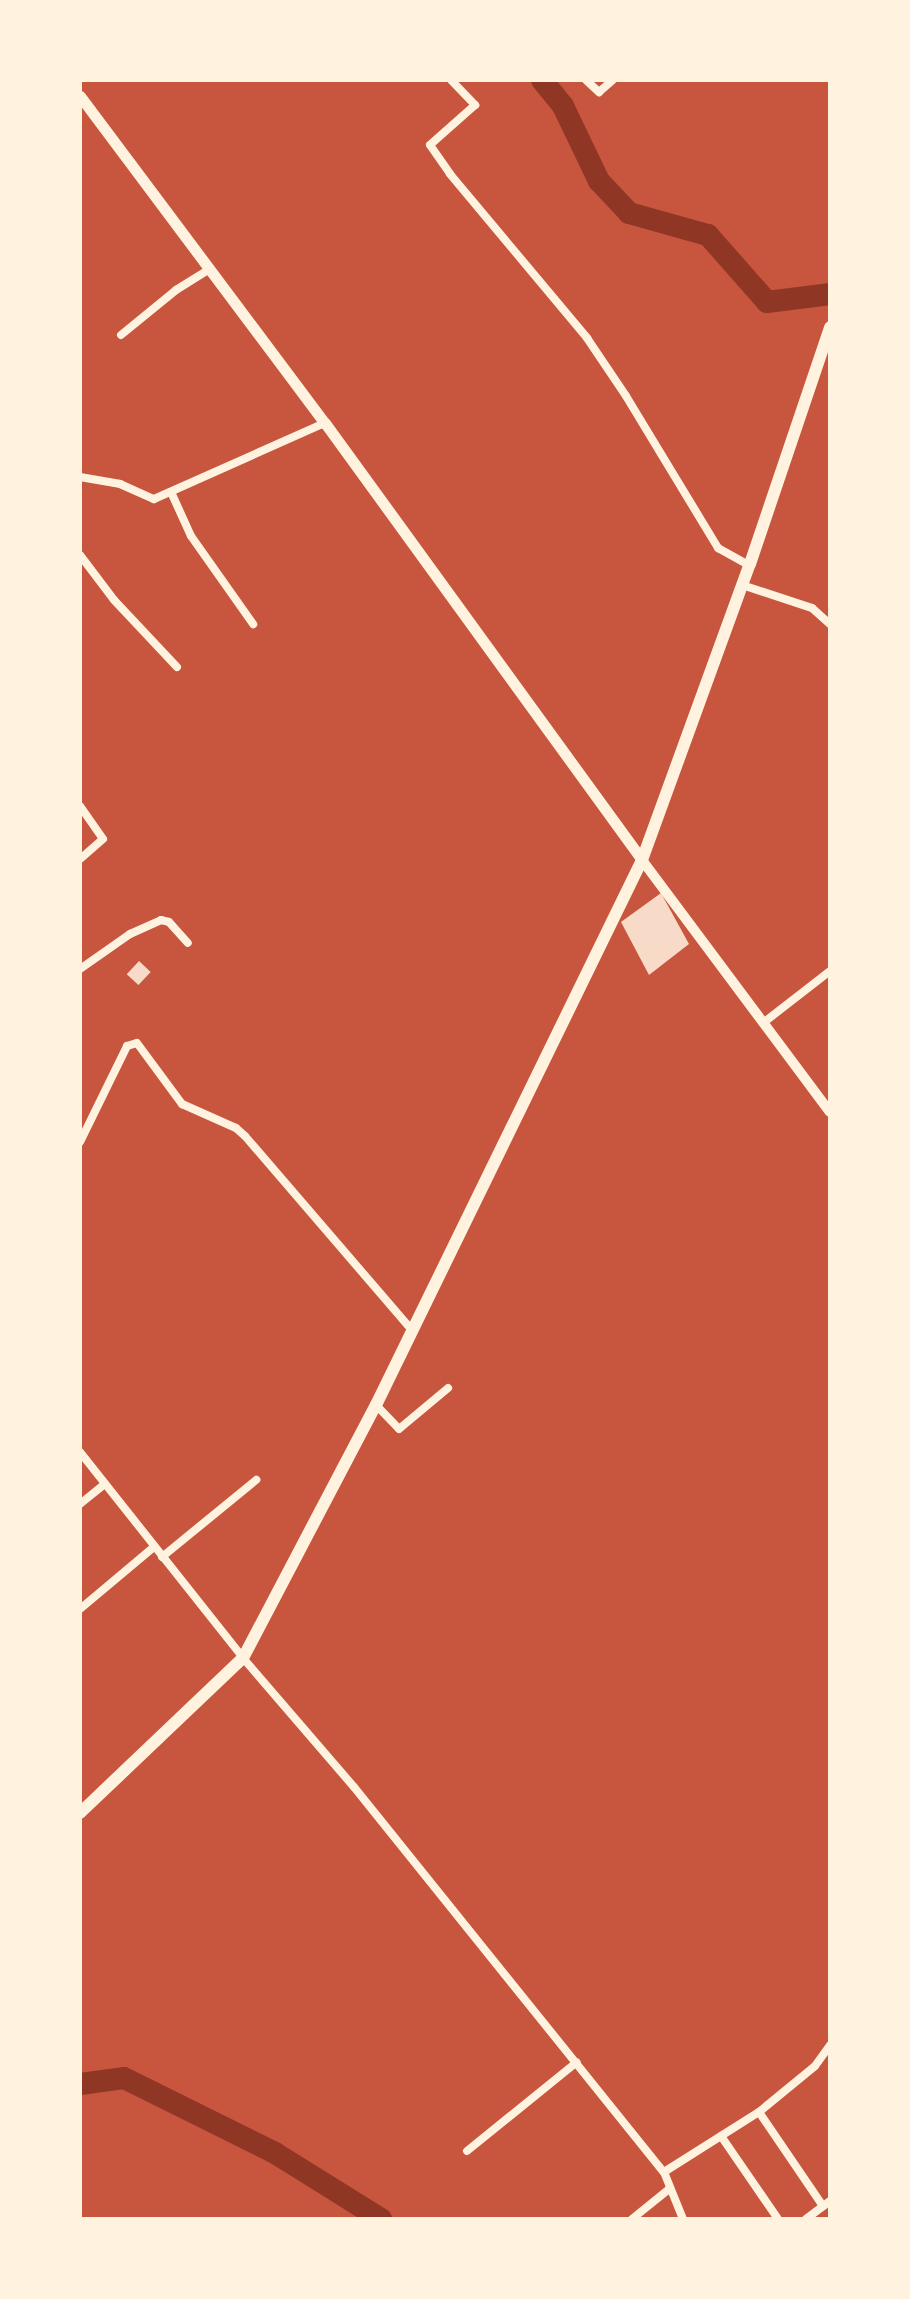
<!DOCTYPE html>
<html>
<head>
<meta charset="utf-8">
<style>
  body { margin:0 }
  #map { position:relative; width:910px; height:2299px; overflow:hidden; background:#c8553d; font-family:"Noto Sans",sans-serif }
  div>[style] { position:absolute }
  .river>* { height:22px; margin:-11px; padding:0 11px; transform-origin:11px; border-radius:11px; background:#8f3625 }
  .building>* { inset:0; background:#f7dbc8; transform-origin:0 0 }
  .minor>* { height:8px; margin:-4px; padding:0 4px; transform-origin:4px; border-radius:4px; background:#fff3e0 }
  .tertiary>* { height:10px; margin:-5px; padding:0 5px; transform-origin:5px; border-radius:5px; background:#fff3e0 }
  .secondary>* { height:11px; margin:-5.5px; padding:0 5.5px; transform-origin:5.5px; border-radius:5.5px; background:#fff3e0 }
  .primary>* { height:12px; margin:-6px; padding:0 6px; transform-origin:6px; border-radius:6px; background:#fff3e0 }
  span { translate:-50% -50%; white-space:nowrap; text-align:center; line-height:1.15; -webkit-text-stroke:8px #fff3e0; paint-order:stroke }
  .frame { position:absolute; inset:0; border:82px solid #fff3e0; pointer-events:none }
</style>
</head>
<body>
<div id="map">
  <div class="river">
    <i style="left:542px;top:80px;width:33px;rotate:51deg"></i>
    <i style="left:563px;top:106px;width:83px;rotate:64.4deg"></i>
    <i style="left:599px;top:181px;width:44px;rotate:46.8deg"></i>
    <i style="left:629px;top:213px;width:82px;rotate:15.6deg"></i>
    <i style="left:708px;top:235px;width:89px;rotate:48.6deg"></i>
    <i style="left:767px;top:302px;width:64px;rotate:-7.2deg"></i>
    <i style="left:80px;top:2084px;width:44px;rotate:-7.8deg"></i>
    <i style="left:124px;top:2078px;width:169px;rotate:26.4deg"></i>
    <i style="left:275px;top:2153px;width:125px;rotate:31.9deg"></i>
  </div>
  <div class="building">
    <i style="clip-path:polygon(661px 893px,689px 944px,649px 975px,621px 922px)"></i>
    <i style="left:139px;top:961px;width:16px;height:18px;rotate:43deg"></i>
  </div>
  <div class="minor">
    <i style="left:451px;top:80px;width:35px;rotate:46deg"></i>
    <i style="left:475px;top:105px;width:60px;rotate:138.4deg"></i>
    <i style="left:430px;top:145px;width:35px;rotate:55deg"></i>
    <i style="left:450px;top:174px;width:214px;rotate:50.1deg"></i>
    <i style="left:587px;top:338px;width:70px;rotate:56.1deg"></i>
    <i style="left:626px;top:396px;width:178px;rotate:58.8deg"></i>
    <i style="left:718px;top:548px;width:37px;rotate:29deg"></i>
    <i style="left:586px;top:80px;width:18px;rotate:43deg"></i>
    <i style="left:599px;top:92px;width:18px;rotate:-41deg"></i>
    <i style="left:121px;top:335px;width:71px;rotate:-39.3deg"></i>
    <i style="left:176px;top:290px;width:40px;rotate:-32deg"></i>
    <i style="left:80px;top:477px;width:41px;rotate:9.9deg"></i>
    <i style="left:120px;top:484px;width:37px;rotate:24deg"></i>
    <i style="left:154px;top:499px;width:187px;rotate:-24deg"></i>
    <i style="left:171px;top:492px;width:48px;rotate:65.6deg"></i>
    <i style="left:191px;top:536px;width:108px;rotate:54.8deg"></i>
    <i style="left:80px;top:555px;width:56px;rotate:52.9deg"></i>
    <i style="left:114px;top:600px;width:92px;rotate:46.8deg"></i>
    <i style="left:742px;top:585px;width:74px;rotate:18.2deg"></i>
    <i style="left:812px;top:608px;width:24px;rotate:42deg"></i>
    <i style="left:80px;top:806px;width:40px;rotate:55.1deg"></i>
    <i style="left:103px;top:839px;width:30px;rotate:139deg"></i>
    <i style="left:80px;top:969px;width:61px;rotate:-35deg"></i>
    <i style="left:130px;top:934px;width:34px;rotate:-24deg"></i>
    <i style="left:161px;top:920px;width:8px;rotate:14deg"></i>
    <i style="left:169px;top:922px;width:28px;rotate:48deg"></i>
    <i style="left:763px;top:1023px;width:85px;rotate:-37.8deg"></i>
    <i style="left:80px;top:1142px;width:107px;rotate:-63.9deg"></i>
    <i style="left:127px;top:1046px;width:10px;rotate:-17deg"></i>
    <i style="left:137px;top:1043px;width:76px;rotate:53.6deg"></i>
    <i style="left:182px;top:1104px;width:59px;rotate:24deg"></i>
    <i style="left:236px;top:1128px;width:12px;rotate:42deg"></i>
    <i style="left:245px;top:1136px;width:257px;rotate:49.3deg"></i>
    <i style="left:376px;top:1405px;width:33px;rotate:46deg"></i>
    <i style="left:399px;top:1429px;width:64px;rotate:-39.9deg"></i>
    <i style="left:80px;top:1452px;width:263px;rotate:51.6deg"></i>
    <i style="left:243px;top:1658px;width:170px;rotate:49.3deg"></i>
    <i style="left:354px;top:1787px;width:494px;rotate:51.2deg"></i>
    <i style="left:664px;top:2172px;width:51px;rotate:68deg"></i>
    <i style="left:80px;top:1504px;width:32px;rotate:-39deg"></i>
    <i style="left:162px;top:1557px;width:122px;rotate:-39.3deg"></i>
    <i style="left:80px;top:1609px;width:97px;rotate:-40deg"></i>
    <i style="left:759px;top:2112px;width:114px;rotate:55.8deg"></i>
    <i style="left:721px;top:2136px;width:101px;rotate:55.5deg"></i>
    <i style="left:467px;top:2151px;width:141px;rotate:-39deg"></i>
    <i style="left:664px;top:2172px;width:112px;rotate:-32.3deg"></i>
    <i style="left:759px;top:2112px;width:72px;rotate:-39.4deg"></i>
    <i style="left:815px;top:2066px;width:26px;rotate:-54deg"></i>
    <i style="left:632px;top:2219px;width:48px;rotate:-39deg"></i>
    <i style="left:806px;top:2219px;width:30px;rotate:-37deg"></i>
  </div>
  <div class="tertiary">
    <i style="left:642px;top:860px;width:314px;rotate:53.3deg"></i>
  </div>
  <div class="secondary">
    <i style="left:80px;top:96px;width:409px;rotate:53.2deg"></i>
    <i style="left:325px;top:423px;width:540px;rotate:54.04deg"></i>
  </div>
  <div class="primary">
    <i style="left:80px;top:1813px;width:225px;rotate:-43.6deg"></i>
    <i style="left:243px;top:1658px;width:286px;rotate:-62.3deg"></i>
    <i style="left:376px;top:1405px;width:606px;rotate:-63.98deg"></i>
    <i style="left:642px;top:860px;width:315px;rotate:-70deg"></i>
    <i style="left:750px;top:564px;width:250px;rotate:-71.3deg"></i>
  </div>
  <div class="frame"></div>
</div>
</body>
</html>
